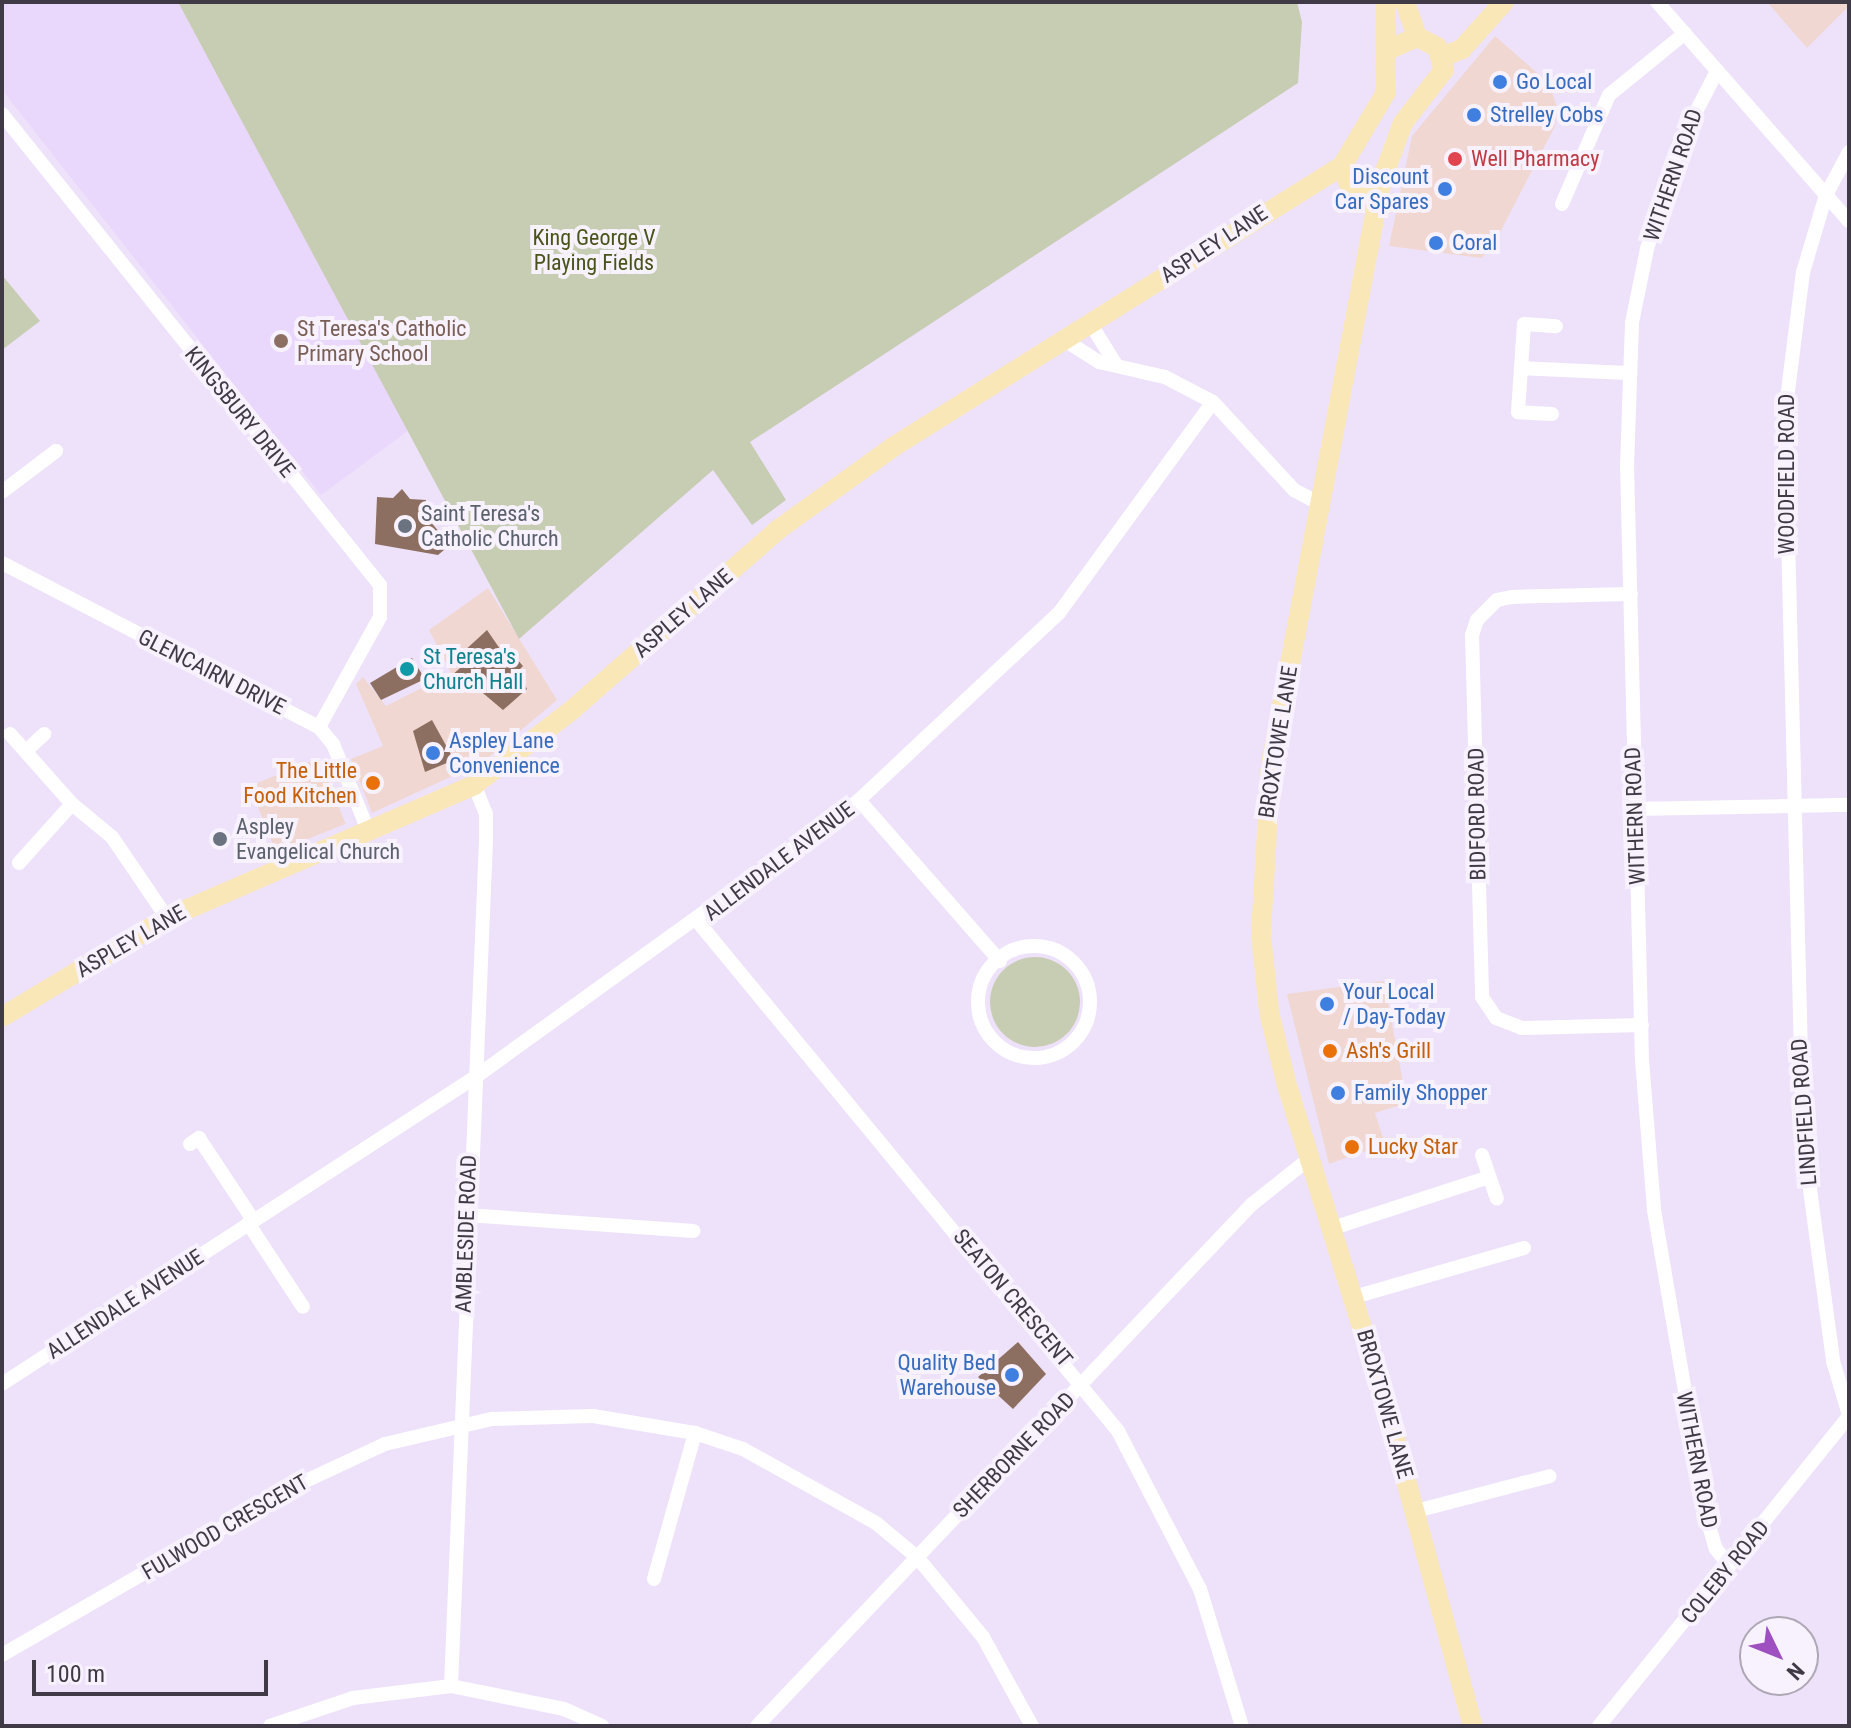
<!DOCTYPE html>
<html>
<head>
<meta charset="utf-8">
<style>
  body { margin:0 }
  #map { position:relative; width:1851px; height:1728px; overflow:hidden; background:#eee2fb; font-family:"Roboto Condensed",sans-serif }
  div>[style] { position:absolute }
  .commercial>* { inset:0; background:#f1d7d2; transform-origin:0 0 }
  .built>* { inset:0; background:#e9d7fc }
  .green>* { inset:0; background:#c7cdb2 }
  .round { border-radius:50% }
  .building>* { inset:0; background:#8d6f61 }
  .street>* { height:14px; margin:-7px; padding:0 7px; transform-origin:7px; border-radius:7px; background:#fff }
  .street>.ring { margin:-7px; padding:0; box-sizing:content-box; background:none; border:14px solid #fff; border-radius:50% }
  .secondary>* { height:20px; margin:-10px; padding:0 10px; transform-origin:10px; border-radius:10px; background:#fae7b7 }
  .dots>* { width:22px; height:22px; translate:-50% -50%; box-sizing:border-box; border:4px solid #f8f2ff; border-radius:50% }
  span { translate:-50% -50%; white-space:nowrap; text-align:center; line-height:1.15; -webkit-text-stroke:8px #f8f2ff; paint-order:stroke }
  .shop-label { font-size:22px; color:#366cbe }
  .left { translate:0 -50%; text-align:left }
  .right { translate:-100% -50%; text-align:right }
  .health-label { font-size:22px; color:#be3a42 }
  .street-label { font-size:22px; color:#403a46 }
  .park-label { font-size:22px; color:#4a5319 }
  .education-label { font-size:22px; color:#785e54 }
  .worship-label { font-size:22px; color:#5b616d }
  .culture-label { font-size:22px; color:#0d838f }
  .food-label { font-size:22px; color:#c56008 }
  .frame { position:absolute; inset:0; border:4px solid #403a46; pointer-events:none }
  .north { position:absolute; left:1739px; top:1616px; width:80px; height:80px; box-sizing:border-box; background:#f8f2ff; border:2px solid #aea8b5; border-radius:50%; rotate:133deg; font-size:22px; font-weight:700; line-height:32px; text-align:center; color:#403a46 }
  .north::after { content:''; display:block; margin:auto; width:28px; height:36px; background:#9e4fc0; clip-path:polygon(50% 0,100% 100%,50% 72%,0 100%) }
  .scale { position:absolute; left:32px; top:1660px; width:236px; height:36px; box-sizing:border-box; border:4px solid #403a46; border-top:0; padding-left:10px; font-size:24px; line-height:28px; white-space:nowrap; color:#403a46; -webkit-text-stroke:6px #f8f2ff; paint-order:stroke }
</style>
</head>
<body>
<div id="map">
  <div class="commercial">
    <i style="clip-path:polygon(1767px 2px,1849px 2px,1849px 6px,1807px 48px)"></i>
    <i style="clip-path:polygon(1495px 36px,1549px 83px,1558px 110px,1555px 126px,1492px 248px,1481px 258px,1389px 246px,1412px 136px)"></i>
    <i style="clip-path:polygon(488px 588px,557px 700px,483px 762px,372px 813px,351px 759px,383px 746px,356px 684px,363px 677px,386px 706px,451px 673px,429px 630px)"></i>
    <i style="left:319px;top:758px;width:71px;height:75px;rotate:68deg"></i>
    <i style="clip-path:polygon(1384px 981px,1407px 1103px,1375px 1113px,1385px 1144px,1329px 1164px,1287px 994px)"></i>
  </div>
  <div class="built">
    <i style="clip-path:polygon(2px 2px,178px 2px,409px 430px,321px 495px,2px 90px)"></i>
  </div>
  <div class="green">
    <i style="clip-path:polygon(178px 2px,1297px 2px,1302px 22px,1298px 83px,750px 442px,786px 500px,752px 525px,713px 470px,519px 639px)"></i>
    <i style="clip-path:polygon(2px 275px,40px 321px,2px 350px)"></i>
    <i class="round" style="left:990px;top:957px;width:90px;height:90px"></i>
  </div>
  <div class="building">
    <i style="clip-path:polygon(402px 489px,410px 499px,426px 500px,425px 515px,450px 545px,438px 555px,375px 544px,377px 497px,393px 498px)"></i>
    <i style="clip-path:polygon(487px 630px,509px 662px,515px 657px,523px 666px,518px 671px,527px 689px,503px 710px,471px 683px,461px 691px,451px 676px,468px 661px,462px 653px)"></i>
    <i style="clip-path:polygon(412px 658px,425px 679px,381px 700px,370px 683px)"></i>
    <i style="clip-path:polygon(432px 720px,454px 760px,425px 772px,413px 731px)"></i>
    <i style="clip-path:polygon(1018px 1342px,1046px 1374px,1013px 1409px,978px 1377px)"></i>
  </div>
  <div class="street">
    <i style="left:1657px;top:2px;width:291px;rotate:48.8deg"></i>
    <i style="left:1717px;top:71px;width:85px;rotate:117.2deg"></i>
    <i style="left:1678px;top:147px;width:107px;rotate:106.9deg"></i>
    <i style="left:1647px;top:249px;width:76px;rotate:101.5deg"></i>
    <i style="left:1632px;top:323px;width:142px;rotate:92deg"></i>
    <i style="left:1627px;top:465px;width:595px;rotate:88.56deg"></i>
    <i style="left:1642px;top:1060px;width:150px;rotate:85.4deg"></i>
    <i style="left:1654px;top:1210px;width:309px;rotate:80.3deg"></i>
    <i style="left:1706px;top:1515px;width:35px;rotate:74deg"></i>
    <i style="left:1716px;top:1549px;width:22px;rotate:51deg"></i>
    <i style="left:2px;top:114px;width:604px;rotate:51.25deg"></i>
    <i style="left:380px;top:585px;width:32px;rotate:90deg"></i>
    <i style="left:380px;top:617px;width:126px;rotate:119deg"></i>
    <i style="left:1849px;top:152px;width:49px;rotate:118.1deg"></i>
    <i style="left:1826px;top:195px;width:80px;rotate:106.6deg"></i>
    <i style="left:1803px;top:272px;width:144px;rotate:97.2deg"></i>
    <i style="left:1785px;top:415px;width:723px;rotate:88.57deg"></i>
    <i style="left:1803px;top:1138px;width:225px;rotate:82.3deg"></i>
    <i style="left:1833px;top:1361px;width:56px;rotate:73.5deg"></i>
    <i style="left:1562px;top:204px;width:119px;rotate:-66.7deg"></i>
    <i style="left:1609px;top:95px;width:98px;rotate:-39.2deg"></i>
    <i style="left:1090px;top:323px;width:47px;rotate:58deg"></i>
    <i style="left:1063px;top:339px;width:43px;rotate:32.6deg"></i>
    <i style="left:1099px;top:362px;width:68px;rotate:12.8deg"></i>
    <i style="left:1165px;top:377px;width:54px;rotate:27.5deg"></i>
    <i style="left:1213px;top:402px;width:120px;rotate:47.4deg"></i>
    <i style="left:1294px;top:490px;width:30px;rotate:28deg"></i>
    <i style="left:1521px;top:368px;width:107px;rotate:2.7deg"></i>
    <i style="left:1552px;top:414px;width:34px;rotate:-177deg"></i>
    <i style="left:1518px;top:412px;width:88px;rotate:-86.1deg"></i>
    <i style="left:1524px;top:324px;width:32px;rotate:4deg"></i>
    <i style="left:2px;top:492px;width:68px;rotate:-37.2deg"></i>
    <i style="left:2px;top:563px;width:357px;rotate:27.4deg"></i>
    <i style="left:319px;top:727px;width:22px;rotate:51deg"></i>
    <i style="left:333px;top:744px;width:93px;rotate:67.9deg"></i>
    <i style="left:1631px;top:594px;width:119px;rotate:178.6deg"></i>
    <i style="left:1512px;top:597px;width:15px;rotate:169deg"></i>
    <i style="left:1497px;top:600px;width:28px;rotate:135deg"></i>
    <i style="left:1477px;top:620px;width:16px;rotate:108deg"></i>
    <i style="left:1472px;top:635px;width:362px;rotate:88.4deg"></i>
    <i style="left:1482px;top:997px;width:25px;rotate:56deg"></i>
    <i style="left:1496px;top:1018px;width:28px;rotate:21deg"></i>
    <i style="left:1522px;top:1028px;width:120px;rotate:-1.4deg"></i>
    <i style="left:10px;top:734px;width:94px;rotate:48.5deg"></i>
    <i style="left:72px;top:804px;width:52px;rotate:39.5deg"></i>
    <i style="left:112px;top:837px;width:98px;rotate:55.8deg"></i>
    <i style="left:26px;top:751px;width:25px;rotate:-43deg"></i>
    <i style="left:859px;top:800px;width:214px;rotate:48.8deg"></i>
    <i style="left:1634px;top:809px;width:215px;rotate:-1.1deg"></i>
    <i style="left:19px;top:863px;width:79px;rotate:-48.1deg"></i>
    <i style="left:698px;top:922px;width:660px;rotate:50.47deg"></i>
    <i style="left:1118px;top:1431px;width:178px;rotate:62.6deg"></i>
    <i style="left:1200px;top:1589px;width:143px;rotate:73deg"></i>
    <i class="ring" style="left:978px;top:946px;width:98px;height:98px"></i>
    <i style="left:190px;top:1144px;width:11px;rotate:-34deg"></i>
    <i style="left:199px;top:1138px;width:98px;rotate:56.6deg"></i>
    <i style="left:1482px;top:1155px;width:46px;rotate:71.2deg"></i>
    <i style="left:466px;top:1215px;width:228px;rotate:4deg"></i>
    <i style="left:248px;top:1223px;width:100px;rotate:56.8deg"></i>
    <i style="left:1333px;top:1228px;width:164px;rotate:-18.1deg"></i>
    <i style="left:1354px;top:1297px;width:177px;rotate:-16.1deg"></i>
    <i style="left:2px;top:1384px;width:563px;rotate:-32.96deg"></i>
    <i style="left:474px;top:1078px;width:475px;rotate:-35.8deg"></i>
    <i style="left:859px;top:800px;width:274px;rotate:-43.1deg"></i>
    <i style="left:1059px;top:613px;width:261px;rotate:-53.9deg"></i>
    <i style="left:1416px;top:1511px;width:138px;rotate:-14.6deg"></i>
    <i style="left:654px;top:1579px;width:152px;rotate:-74.3deg"></i>
    <i style="left:2px;top:1655px;width:340px;rotate:-30deg"></i>
    <i style="left:297px;top:1485px;width:97px;rotate:-25deg"></i>
    <i style="left:385px;top:1444px;width:110px;rotate:-13.2deg"></i>
    <i style="left:492px;top:1419px;width:101px;rotate:-1.7deg"></i>
    <i style="left:593px;top:1416px;width:103px;rotate:9.5deg"></i>
    <i style="left:695px;top:1433px;width:51px;rotate:18.4deg"></i>
    <i style="left:743px;top:1449px;width:152px;rotate:29.1deg"></i>
    <i style="left:876px;top:1523px;width:53px;rotate:39.7deg"></i>
    <i style="left:917px;top:1557px;width:104px;rotate:50.5deg"></i>
    <i style="left:983px;top:1637px;width:102px;rotate:61.2deg"></i>
    <i style="left:451px;top:1686px;width:848px;rotate:-87.63deg"></i>
    <i style="left:486px;top:839px;width:25px;rotate:-90deg"></i>
    <i style="left:486px;top:814px;width:31px;rotate:-112deg"></i>
    <i style="left:270px;top:1726px;width:88px;rotate:-18.6deg"></i>
    <i style="left:353px;top:1698px;width:99px;rotate:-7deg"></i>
    <i style="left:451px;top:1686px;width:115px;rotate:11.5deg"></i>
    <i style="left:564px;top:1709px;width:42px;rotate:24.1deg"></i>
    <i style="left:757px;top:1726px;width:718px;rotate:-46.52deg"></i>
    <i style="left:1251px;top:1205px;width:75px;rotate:-38.5deg"></i>
    <i style="left:1599px;top:1726px;width:398px;rotate:-51.1deg"></i>
  </div>
  <div class="secondary">
    <i style="left:1386px;top:2px;width:92px;rotate:90.6deg"></i>
    <i style="left:1385px;top:94px;width:84px;rotate:120.8deg"></i>
    <i style="left:1342px;top:166px;width:17px;rotate:69deg"></i>
    <i style="left:1348px;top:182px;width:15px;rotate:20deg"></i>
    <i style="left:1362px;top:187px;width:20px;rotate:-15deg"></i>
    <i style="left:1381px;top:182px;width:63px;rotate:-69.6deg"></i>
    <i style="left:1403px;top:123px;width:67px;rotate:-52.3deg"></i>
    <i style="left:1444px;top:70px;width:24px;rotate:-107deg"></i>
    <i style="left:1437px;top:47px;width:22px;rotate:-153deg"></i>
    <i style="left:1417px;top:37px;width:30px;rotate:156deg"></i>
    <i style="left:1405px;top:2px;width:37px;rotate:71deg"></i>
    <i style="left:1443px;top:57px;width:21px;rotate:-23deg"></i>
    <i style="left:1462px;top:49px;width:63px;rotate:-48.2deg"></i>
    <i style="left:1381px;top:182px;width:592px;rotate:100.7deg"></i>
    <i style="left:1271px;top:764px;width:170px;rotate:93.4deg"></i>
    <i style="left:1261px;top:934px;width:78px;rotate:84.1deg"></i>
    <i style="left:1269px;top:1012px;width:72px;rotate:76.3deg"></i>
    <i style="left:1286px;top:1082px;width:325px;rotate:72.8deg"></i>
    <i style="left:1382px;top:1392px;width:346px;rotate:74.8deg"></i>
    <i style="left:2px;top:1017px;width:192px;rotate:-31deg"></i>
    <i style="left:167px;top:918px;width:335px;rotate:-23.4deg"></i>
    <i style="left:474px;top:785px;width:123px;rotate:-37.4deg"></i>
    <i style="left:572px;top:710px;width:275px;rotate:-41.2deg"></i>
    <i style="left:779px;top:529px;width:140px;rotate:-35.7deg"></i>
    <i style="left:893px;top:447px;width:530px;rotate:-32.04deg"></i>
  </div>
  <div class="dots">
    <i style="left:1500px;top:82px;background:#3f7fe0"></i>
    <i style="left:1474px;top:115px;background:#3f7fe0"></i>
    <i style="left:1455px;top:159px;background:#e0444e"></i>
    <i style="left:1445px;top:189px;background:#3f7fe0"></i>
    <i style="left:1436px;top:243px;background:#3f7fe0"></i>
    <i style="left:281px;top:341px;background:#8d6e63"></i>
    <i style="left:405px;top:526px;background:#6b7280"></i>
    <i style="left:407px;top:669px;background:#0f9aa8"></i>
    <i style="left:433px;top:753px;background:#3f7fe0"></i>
    <i style="left:373px;top:783px;background:#e8710a"></i>
    <i style="left:220px;top:839px;background:#6b7280"></i>
    <i style="left:1327px;top:1004px;background:#3f7fe0"></i>
    <i style="left:1330px;top:1051px;background:#e8710a"></i>
    <i style="left:1338px;top:1093px;background:#3f7fe0"></i>
    <i style="left:1352px;top:1147px;background:#e8710a"></i>
    <i style="left:1012px;top:1375px;background:#3f7fe0"></i>
  </div>
  <div class="shop-label">
    <span class="left" style="left:1516px;top:82px">Go Local</span>
    <span class="left" style="left:1490px;top:115px">Strelley Cobs</span>
    <span class="right" style="left:1429px;top:189px">Discount<br>Car Spares</span>
    <span class="left" style="left:1452px;top:243px">Coral</span>
    <span class="left" style="left:449px;top:753px">Aspley Lane<br>Convenience</span>
    <span class="left" style="left:1343px;top:1004px">Your Local<br>/ Day-Today</span>
    <span class="left" style="left:1354px;top:1093px">Family Shopper</span>
    <span class="right" style="left:996px;top:1375px">Quality Bed<br>Warehouse</span>
  </div>
  <div class="health-label">
    <span class="left" style="left:1471px;top:159px">Well Pharmacy</span>
  </div>
  <div class="street-label">
    <span style="left:1673px;top:175px;rotate:-71deg">WITHERN ROAD</span>
    <span style="left:1214px;top:244px;rotate:-33deg">ASPLEY LANE</span>
    <span style="left:240px;top:412px;rotate:51deg">KINGSBURY DRIVE</span>
    <span style="left:1787px;top:474px;rotate:-90deg">WOODFIELD ROAD</span>
    <span style="left:683px;top:613px;rotate:-41deg">ASPLEY LANE</span>
    <span style="left:212px;top:672px;rotate:27deg">GLENCAIRN DRIVE</span>
    <span style="left:1278px;top:742px;rotate:-81deg">BROXTOWE LANE</span>
    <span style="left:1477px;top:814px;rotate:-91deg">BIDFORD ROAD</span>
    <span style="left:1635px;top:816px;rotate:-92deg">WITHERN ROAD</span>
    <span style="left:779px;top:861px;rotate:-37deg">ALLENDALE AVENUE</span>
    <span style="left:131px;top:941px;rotate:-30deg">ASPLEY LANE</span>
    <span style="left:1804px;top:1112px;rotate:-94deg">LINDFIELD ROAD</span>
    <span style="left:466px;top:1234px;rotate:-88deg">AMBLESIDE ROAD</span>
    <span style="left:1013px;top:1298px;rotate:50deg">SEATON CRESCENT</span>
    <span style="left:125px;top:1304px;rotate:-33deg">ALLENDALE AVENUE</span>
    <span style="left:1385px;top:1404px;rotate:74deg">BROXTOWE LANE</span>
    <span style="left:1014px;top:1455px;rotate:-46deg">SHERBORNE ROAD</span>
    <span style="left:1697px;top:1460px;rotate:79deg">WITHERN ROAD</span>
    <span style="left:225px;top:1527px;rotate:-30deg">FULWOOD CRESCENT</span>
    <span style="left:1725px;top:1572px;rotate:-51deg">COLEBY ROAD</span>
  </div>
  <div class="park-label">
    <span style="left:594px;top:250px">King George V<br>Playing Fields</span>
  </div>
  <div class="education-label">
    <span class="left" style="left:297px;top:341px">St Teresa's Catholic<br>Primary School</span>
  </div>
  <div class="worship-label">
    <span class="left" style="left:421px;top:526px">Saint Teresa's<br>Catholic Church</span>
    <span class="left" style="left:236px;top:839px">Aspley<br>Evangelical Church</span>
  </div>
  <div class="culture-label">
    <span class="left" style="left:423px;top:669px">St Teresa's<br>Church Hall</span>
  </div>
  <div class="food-label">
    <span class="right" style="left:357px;top:783px">The Little<br>Food Kitchen</span>
    <span class="left" style="left:1346px;top:1051px">Ash's Grill</span>
    <span class="left" style="left:1368px;top:1147px">Lucky Star</span>
  </div>
  <div class="frame"></div>
  <div class="north">N</div>
  <div class="scale">100 m</div>
</div>
</body>
</html>
